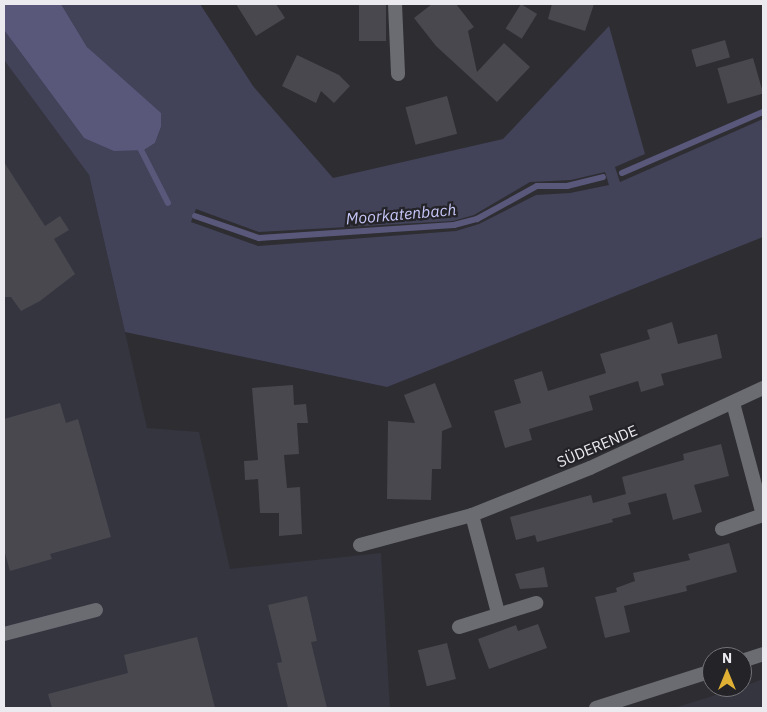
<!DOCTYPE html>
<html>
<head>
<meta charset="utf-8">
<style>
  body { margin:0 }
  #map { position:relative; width:767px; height:712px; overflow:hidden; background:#2d2d32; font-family:"IBM Plex Sans",sans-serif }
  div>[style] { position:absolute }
  .built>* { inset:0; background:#353540 }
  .green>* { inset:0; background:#424259 }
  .water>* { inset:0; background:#59587b }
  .stream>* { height:6px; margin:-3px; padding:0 3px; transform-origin:3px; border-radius:3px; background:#59587b }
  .building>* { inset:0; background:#48484e; transform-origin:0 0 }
  .minor>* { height:14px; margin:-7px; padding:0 7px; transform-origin:7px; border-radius:7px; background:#6b6c72 }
  .tertiary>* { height:14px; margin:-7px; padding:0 7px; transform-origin:7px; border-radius:7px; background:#6b6c72 }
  span { translate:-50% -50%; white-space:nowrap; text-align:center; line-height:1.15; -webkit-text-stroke:4.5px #232328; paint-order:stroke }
  .street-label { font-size:15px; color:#ebebef }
  .water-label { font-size:16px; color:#c7c7f9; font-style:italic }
  .frame { position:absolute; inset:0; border:5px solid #ebebef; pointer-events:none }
  .north { position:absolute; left:702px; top:647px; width:50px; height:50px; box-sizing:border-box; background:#232328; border:1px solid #737378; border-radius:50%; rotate:0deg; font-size:14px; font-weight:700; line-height:20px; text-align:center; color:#ebebef }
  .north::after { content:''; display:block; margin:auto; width:18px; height:22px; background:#e0b034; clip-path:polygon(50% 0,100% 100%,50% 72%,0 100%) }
</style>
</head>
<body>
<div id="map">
  <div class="built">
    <i style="clip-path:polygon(4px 60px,89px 175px,147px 428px,199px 432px,230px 569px,381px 553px,390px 708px,4px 708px)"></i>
    <i style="clip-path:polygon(763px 679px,763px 708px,674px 708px,742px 687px)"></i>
  </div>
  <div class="green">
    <i style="clip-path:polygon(evenodd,61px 4px,200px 4px,253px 86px,333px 178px,503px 139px,609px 26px,645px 154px,615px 167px,620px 182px,763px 119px,763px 237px,387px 387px,125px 332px,89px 175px,4px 60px,4px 30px,84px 138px,144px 150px,155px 143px,161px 127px,87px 47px,61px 4px,605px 172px,609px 185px,570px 193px,536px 195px,479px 224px,456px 231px,258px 246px,191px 222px,196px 209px,259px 232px,453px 221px,474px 215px,530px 182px,571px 180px,605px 172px)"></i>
  </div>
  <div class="water">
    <i style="clip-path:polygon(4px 4px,61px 4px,87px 47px,161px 113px,161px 127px,155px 143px,144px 150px,114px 151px,84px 138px,4px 30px)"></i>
  </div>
  <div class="stream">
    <i style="left:138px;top:144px;width:66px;rotate:63deg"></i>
    <i style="left:622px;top:173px;width:154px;rotate:-23.4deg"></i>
    <i style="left:195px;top:216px;width:68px;rotate:19deg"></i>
    <i style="left:259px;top:238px;width:195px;rotate:-3.8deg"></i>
    <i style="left:454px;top:225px;width:24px;rotate:-15deg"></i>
    <i style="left:477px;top:219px;width:68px;rotate:-28.8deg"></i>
    <i style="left:537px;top:186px;width:30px"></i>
    <i style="left:567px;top:186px;width:37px;rotate:-14deg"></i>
  </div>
  <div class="building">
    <i style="clip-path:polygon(236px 4px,276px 4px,285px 18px,256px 36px)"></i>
    <i style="left:359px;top:4px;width:27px;height:37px"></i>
    <i style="clip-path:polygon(432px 4px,456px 4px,474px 27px,468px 31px,477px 72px,504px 43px,530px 67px,497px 102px,436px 46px,414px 18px)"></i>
    <i style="left:521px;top:4px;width:19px;height:29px;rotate:32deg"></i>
    <i style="clip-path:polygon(552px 4px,594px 4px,585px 31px,548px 19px)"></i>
    <i style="left:725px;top:40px;width:18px;height:35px;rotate:74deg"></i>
    <i style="clip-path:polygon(297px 55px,339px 75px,350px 86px,334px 103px,321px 91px,316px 103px,282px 86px)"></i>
    <i style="left:753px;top:58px;width:37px;height:37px;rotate:74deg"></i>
    <i style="left:447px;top:96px;width:39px;height:43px;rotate:75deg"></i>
    <i style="clip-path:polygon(4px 162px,45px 226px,60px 216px,69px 230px,54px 239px,75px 274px,40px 301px,21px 311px,11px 297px,4px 297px)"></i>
    <i style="clip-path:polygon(672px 322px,678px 344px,717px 334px,722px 358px,661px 374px,664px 385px,641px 392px,638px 381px,589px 396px,593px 410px,529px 429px,532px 440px,505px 448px,494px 411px,521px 403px,514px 380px,542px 371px,548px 391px,606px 373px,600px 354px,650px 339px,647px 330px)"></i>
    <i style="clip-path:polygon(435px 383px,452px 427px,442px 431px,441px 469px,432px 469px,431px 500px,387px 499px,388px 421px,415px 423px,404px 395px)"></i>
    <i style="clip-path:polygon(293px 385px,294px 405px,306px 404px,308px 423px,297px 423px,299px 454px,284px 455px,287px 488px,300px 487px,302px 534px,279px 536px,279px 513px,260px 513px,258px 479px,245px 480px,244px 461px,258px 460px,252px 388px)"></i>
    <i style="clip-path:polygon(60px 403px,66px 423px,78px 419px,111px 537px,50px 554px,52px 559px,10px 571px,4px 550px,4px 419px)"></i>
    <i style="clip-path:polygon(721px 444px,729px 476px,694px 485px,702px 512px,673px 520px,666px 493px,628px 503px,631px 514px,612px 519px,613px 522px,537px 542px,535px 535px,516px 540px,510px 517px,591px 495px,593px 503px,626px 494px,622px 477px,684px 460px,683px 454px)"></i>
    <i style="clip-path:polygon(729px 543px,737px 572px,686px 586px,687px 591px,624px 606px,630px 632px,605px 638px,595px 597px,617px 592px,616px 588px,635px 581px,633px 573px,690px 560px,688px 554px)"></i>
    <i style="clip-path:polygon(544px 567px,548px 587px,520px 589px,515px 574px)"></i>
    <i style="clip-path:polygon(307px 596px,317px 641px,311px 642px,327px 708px,288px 708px,277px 663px,282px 662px,268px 605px)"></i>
    <i style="clip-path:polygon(538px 624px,547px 648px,489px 669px,478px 639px,516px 625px,518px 631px)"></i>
    <i style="clip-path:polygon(197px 637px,215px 708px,52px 708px,48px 694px,128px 673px,124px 655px)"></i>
    <i style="left:447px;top:643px;width:37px;height:30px;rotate:76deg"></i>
  </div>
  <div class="minor">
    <i style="left:395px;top:4px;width:70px;rotate:87.5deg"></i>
    <i style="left:733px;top:403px;width:116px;rotate:75deg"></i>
    <i style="left:472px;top:515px;width:101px;rotate:75.1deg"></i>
    <i style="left:722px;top:529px;width:43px;rotate:-18.9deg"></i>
    <i style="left:360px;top:545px;width:116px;rotate:-15deg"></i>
    <i style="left:472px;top:515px;width:127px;rotate:-21.7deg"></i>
    <i style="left:590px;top:468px;width:191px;rotate:-24.8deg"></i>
    <i style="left:459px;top:627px;width:81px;rotate:-17.3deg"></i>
    <i style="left:4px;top:634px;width:95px;rotate:-14.6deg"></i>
  </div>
  <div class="tertiary">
    <i style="left:742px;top:661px;width:22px;rotate:-18deg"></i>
    <i style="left:596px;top:708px;width:122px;rotate:-17.7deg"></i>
  </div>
  <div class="street-label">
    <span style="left:597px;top:446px;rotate:-23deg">SÜDERENDE</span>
  </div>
  <div class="water-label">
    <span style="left:401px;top:214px;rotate:-5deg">Moorkatenbach</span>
  </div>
  <div class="frame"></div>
  <div class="north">N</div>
</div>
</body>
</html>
